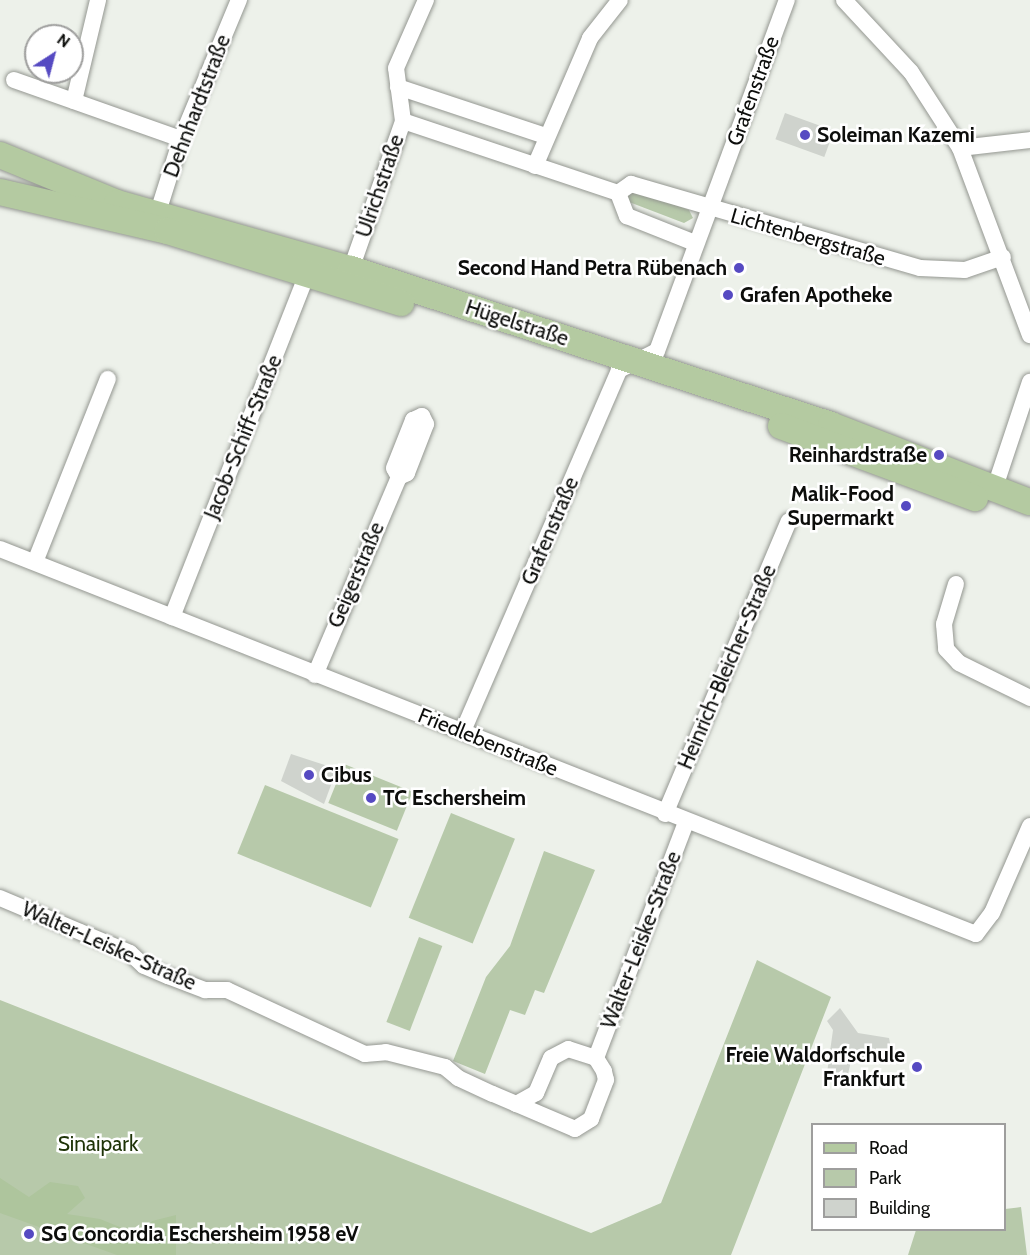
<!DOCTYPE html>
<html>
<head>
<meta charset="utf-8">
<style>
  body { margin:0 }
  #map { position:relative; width:1030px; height:1255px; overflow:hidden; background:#edf1ea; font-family:Cabin,sans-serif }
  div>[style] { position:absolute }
  .green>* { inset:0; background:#b7c9aa; transform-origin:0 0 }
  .forest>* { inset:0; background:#aec59d }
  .building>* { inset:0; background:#cfd3cd; transform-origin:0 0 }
  .roads { filter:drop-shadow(0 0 2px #949791) drop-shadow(0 0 2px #949791) }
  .street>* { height:16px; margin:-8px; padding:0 8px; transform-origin:8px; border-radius:8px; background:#fff }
  .primary>* { height:26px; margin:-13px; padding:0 13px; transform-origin:13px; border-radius:13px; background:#b4caa1 }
  .dots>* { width:16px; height:16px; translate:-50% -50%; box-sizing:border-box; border:3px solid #fff; border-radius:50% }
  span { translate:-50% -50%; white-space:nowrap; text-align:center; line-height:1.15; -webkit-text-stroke:5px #fff; paint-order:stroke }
  .street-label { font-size:21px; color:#0c0d0b }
  .poi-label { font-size:21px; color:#0c0d0b; font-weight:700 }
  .left { translate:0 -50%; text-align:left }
  .right { translate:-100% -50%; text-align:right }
  .park-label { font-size:21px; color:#1e3307 }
  .legend { position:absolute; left:811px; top:1123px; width:195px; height:108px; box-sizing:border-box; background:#fff; border:2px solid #9e9e9d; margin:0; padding:8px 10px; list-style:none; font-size:18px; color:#0c0d0b }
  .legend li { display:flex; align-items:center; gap:12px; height:30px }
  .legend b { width:30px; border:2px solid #9e9e9d }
  .north { position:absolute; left:24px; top:24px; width:60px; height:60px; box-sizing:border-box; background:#fff; border:2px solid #9e9e9d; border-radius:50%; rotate:36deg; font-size:16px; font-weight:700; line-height:24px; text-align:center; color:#0c0d0b }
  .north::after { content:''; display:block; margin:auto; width:21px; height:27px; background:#564ac2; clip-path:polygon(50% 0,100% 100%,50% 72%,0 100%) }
</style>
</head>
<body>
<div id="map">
  <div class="green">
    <i style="clip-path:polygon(634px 190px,689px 210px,693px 218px,684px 223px,629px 202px,626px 199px)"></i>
    <i style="left:344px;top:764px;width:74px;height:42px;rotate:22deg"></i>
    <i style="left:265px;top:785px;width:144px;height:74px;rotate:22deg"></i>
    <i style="left:451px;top:813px;width:69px;height:113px;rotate:22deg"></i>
    <i style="clip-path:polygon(544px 851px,595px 870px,544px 993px,535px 990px,525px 1015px,510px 1010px,485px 1074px,453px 1061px,486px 977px,510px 946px)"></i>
    <i style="left:419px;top:937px;width:25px;height:91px;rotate:21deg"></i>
    <i style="clip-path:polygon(757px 960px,831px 997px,731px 1255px,0 1255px,0 1000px,591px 1233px,661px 1203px)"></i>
    <i style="clip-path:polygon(1021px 1207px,1027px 1255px,908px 1255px,916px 1230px,1004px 1230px,1005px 1209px)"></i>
  </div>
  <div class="forest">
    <i style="clip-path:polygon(0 1178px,29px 1197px,50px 1182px,78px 1186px,85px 1198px,67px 1214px,100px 1219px,142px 1236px,152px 1221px,176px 1215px,176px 1255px,117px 1255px,0 1213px)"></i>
  </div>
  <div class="building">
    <i style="left:785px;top:113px;width:52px;height:28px;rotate:20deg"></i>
    <i style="clip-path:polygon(291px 754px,337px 769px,324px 804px,281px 781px)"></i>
    <i style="clip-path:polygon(840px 1008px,858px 1033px,889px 1038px,892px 1053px,872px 1062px,852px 1057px,848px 1074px,827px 1073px,833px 1030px,827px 1021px)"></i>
  </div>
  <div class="roads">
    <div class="street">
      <i style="left:844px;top:0;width:98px;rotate:47.1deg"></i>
      <i style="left:911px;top:72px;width:90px;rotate:57.2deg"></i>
      <i style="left:960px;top:148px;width:200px;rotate:69.5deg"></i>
      <i style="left:14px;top:80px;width:177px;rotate:19.5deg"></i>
      <i style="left:398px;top:87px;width:155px;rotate:18.4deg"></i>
      <i style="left:74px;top:101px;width:104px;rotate:-76.6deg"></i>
      <i style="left:403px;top:121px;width:227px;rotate:18.5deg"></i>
      <i style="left:618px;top:193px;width:25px;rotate:69deg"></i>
      <i style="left:627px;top:216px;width:73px;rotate:21.7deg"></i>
      <i style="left:960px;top:148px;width:70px;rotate:-6.5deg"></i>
      <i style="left:535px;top:166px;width:139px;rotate:-66.7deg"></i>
      <i style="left:590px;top:38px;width:48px;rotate:-51.7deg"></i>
      <i style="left:618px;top:193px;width:16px;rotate:-35deg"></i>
      <i style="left:631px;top:184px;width:301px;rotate:16.2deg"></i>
      <i style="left:920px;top:268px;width:45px;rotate:2.5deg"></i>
      <i style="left:965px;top:270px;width:40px;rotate:-18.9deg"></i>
      <i style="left:158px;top:212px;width:77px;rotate:-72.5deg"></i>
      <i style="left:181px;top:139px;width:151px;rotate:-67.4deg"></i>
      <i style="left:351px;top:269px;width:157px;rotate:-70.6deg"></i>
      <i style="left:403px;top:121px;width:53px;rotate:-97.5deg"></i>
      <i style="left:396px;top:68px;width:74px;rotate:-66.2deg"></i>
      <i style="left:422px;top:416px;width:9px;rotate:63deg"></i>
      <i style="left:426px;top:424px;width:53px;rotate:111.2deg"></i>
      <i style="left:407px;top:473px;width:9px;rotate:153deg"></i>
      <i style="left:399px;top:477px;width:10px;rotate:-119deg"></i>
      <i style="left:394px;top:468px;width:52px;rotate:-68.4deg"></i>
      <i style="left:413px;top:420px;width:10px;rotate:-24deg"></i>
      <i style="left:995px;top:487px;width:111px;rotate:-71.6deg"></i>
      <i style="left:0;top:549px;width:1049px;rotate:21.53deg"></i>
      <i style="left:976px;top:934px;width:26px;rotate:-53deg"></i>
      <i style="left:992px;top:913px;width:95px;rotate:-66.4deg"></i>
      <i style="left:35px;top:562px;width:197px;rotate:-68.3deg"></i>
      <i style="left:956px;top:584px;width:42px;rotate:106.7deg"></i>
      <i style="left:944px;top:624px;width:25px;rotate:85deg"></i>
      <i style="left:946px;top:649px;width:19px;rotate:47deg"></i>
      <i style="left:959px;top:663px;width:79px;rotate:26.2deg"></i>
      <i style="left:172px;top:617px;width:377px;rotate:-68.5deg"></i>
      <i style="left:315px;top:675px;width:215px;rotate:-67deg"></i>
      <i style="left:463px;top:731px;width:393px;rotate:-66.6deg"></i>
      <i style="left:619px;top:370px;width:42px;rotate:-26.6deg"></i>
      <i style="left:657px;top:351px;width:374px;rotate:-69.7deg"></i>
      <i style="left:665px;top:814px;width:318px;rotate:-67.1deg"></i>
      <i style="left:0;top:898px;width:141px;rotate:22.9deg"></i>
      <i style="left:130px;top:953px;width:19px;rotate:43deg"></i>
      <i style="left:144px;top:966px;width:26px;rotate:23deg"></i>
      <i style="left:168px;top:976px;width:40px;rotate:21deg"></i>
      <i style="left:205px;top:990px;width:22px"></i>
      <i style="left:227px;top:990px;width:152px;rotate:24.9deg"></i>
      <i style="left:365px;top:1054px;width:21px;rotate:-5deg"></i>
      <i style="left:386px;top:1052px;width:61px;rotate:14.3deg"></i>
      <i style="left:445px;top:1067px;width:17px;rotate:40deg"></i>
      <i style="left:458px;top:1078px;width:38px;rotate:25deg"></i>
      <i style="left:493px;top:1094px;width:89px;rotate:23.1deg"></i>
      <i style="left:575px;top:1129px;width:19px;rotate:-32deg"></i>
      <i style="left:591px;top:1119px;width:42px;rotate:-69deg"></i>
      <i style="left:606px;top:1080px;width:9px;rotate:-103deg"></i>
      <i style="left:604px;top:1071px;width:15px;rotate:-122deg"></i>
      <i style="left:596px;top:1058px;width:29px;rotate:-162deg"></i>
      <i style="left:568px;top:1049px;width:19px;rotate:152deg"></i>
      <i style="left:551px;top:1058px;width:38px;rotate:113deg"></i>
      <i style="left:536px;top:1093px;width:23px;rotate:151deg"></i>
      <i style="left:596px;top:1058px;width:253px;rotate:-69.1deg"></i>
    </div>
    <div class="primary">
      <i style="left:0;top:155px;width:126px;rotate:22.3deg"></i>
      <i style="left:117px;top:203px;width:243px;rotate:15.8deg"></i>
      <i style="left:351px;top:269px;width:505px;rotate:18deg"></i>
      <i style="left:831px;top:425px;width:213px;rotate:21.2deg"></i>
      <i style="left:0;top:192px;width:171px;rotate:13.1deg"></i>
      <i style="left:167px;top:231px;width:245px;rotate:17.1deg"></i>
      <i style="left:781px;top:426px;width:207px;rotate:20.4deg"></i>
    </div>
  </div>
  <div class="dots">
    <i style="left:805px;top:135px;background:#564ac2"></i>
    <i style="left:739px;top:268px;background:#564ac2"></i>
    <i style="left:728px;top:295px;background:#564ac2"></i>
    <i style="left:939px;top:455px;background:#564ac2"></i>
    <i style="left:906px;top:506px;background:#564ac2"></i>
    <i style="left:309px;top:775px;background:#564ac2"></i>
    <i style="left:371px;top:798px;background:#564ac2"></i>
    <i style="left:917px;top:1067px;background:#564ac2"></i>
    <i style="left:29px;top:1234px;background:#564ac2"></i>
  </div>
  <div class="street-label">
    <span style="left:753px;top:91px;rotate:-70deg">Grafenstraße</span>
    <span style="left:197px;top:106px;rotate:-69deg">Dehnhardtstraße</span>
    <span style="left:380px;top:186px;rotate:-71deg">Ulrichstraße</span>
    <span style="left:808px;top:237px;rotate:16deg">Lichtenbergstraße</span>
    <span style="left:517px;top:323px;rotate:18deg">Hügelstraße</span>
    <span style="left:243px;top:437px;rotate:-68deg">Jacob-Schiff-Straße</span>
    <span style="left:550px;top:531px;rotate:-67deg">Grafenstraße</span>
    <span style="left:356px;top:575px;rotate:-67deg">Geigerstraße</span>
    <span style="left:727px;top:667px;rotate:-67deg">Heinrich-Bleicher-Straße</span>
    <span style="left:488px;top:742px;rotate:22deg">Friedlebenstraße</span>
    <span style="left:641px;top:940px;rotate:-69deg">Walter-Leiske-Straße</span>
    <span style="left:109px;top:946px;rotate:24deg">Walter-Leiske-Straße</span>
  </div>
  <div class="poi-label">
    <span class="left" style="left:817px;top:135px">Soleiman Kazemi</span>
    <span class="right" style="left:727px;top:268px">Second Hand Petra Rübenach</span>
    <span class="left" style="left:740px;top:295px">Grafen Apotheke</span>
    <span class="right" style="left:927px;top:455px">Reinhardstraße</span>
    <span class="right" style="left:894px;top:506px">Malik-Food<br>Supermarkt</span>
    <span class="left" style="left:321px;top:775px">Cibus</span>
    <span class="left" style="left:383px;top:798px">TC Eschersheim</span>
    <span class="right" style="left:905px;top:1067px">Freie Waldorfschule<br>Frankfurt</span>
    <span class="left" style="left:41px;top:1234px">SG Concordia Eschersheim 1958 eV</span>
  </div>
  <div class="park-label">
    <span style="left:98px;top:1144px">Sinaipark</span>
  </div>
  <ul class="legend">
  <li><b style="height:8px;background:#b4caa1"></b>Road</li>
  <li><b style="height:16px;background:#b7c9aa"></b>Park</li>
  <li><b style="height:16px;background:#cfd3cd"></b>Building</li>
  </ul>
  <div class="north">N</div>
</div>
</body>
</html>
